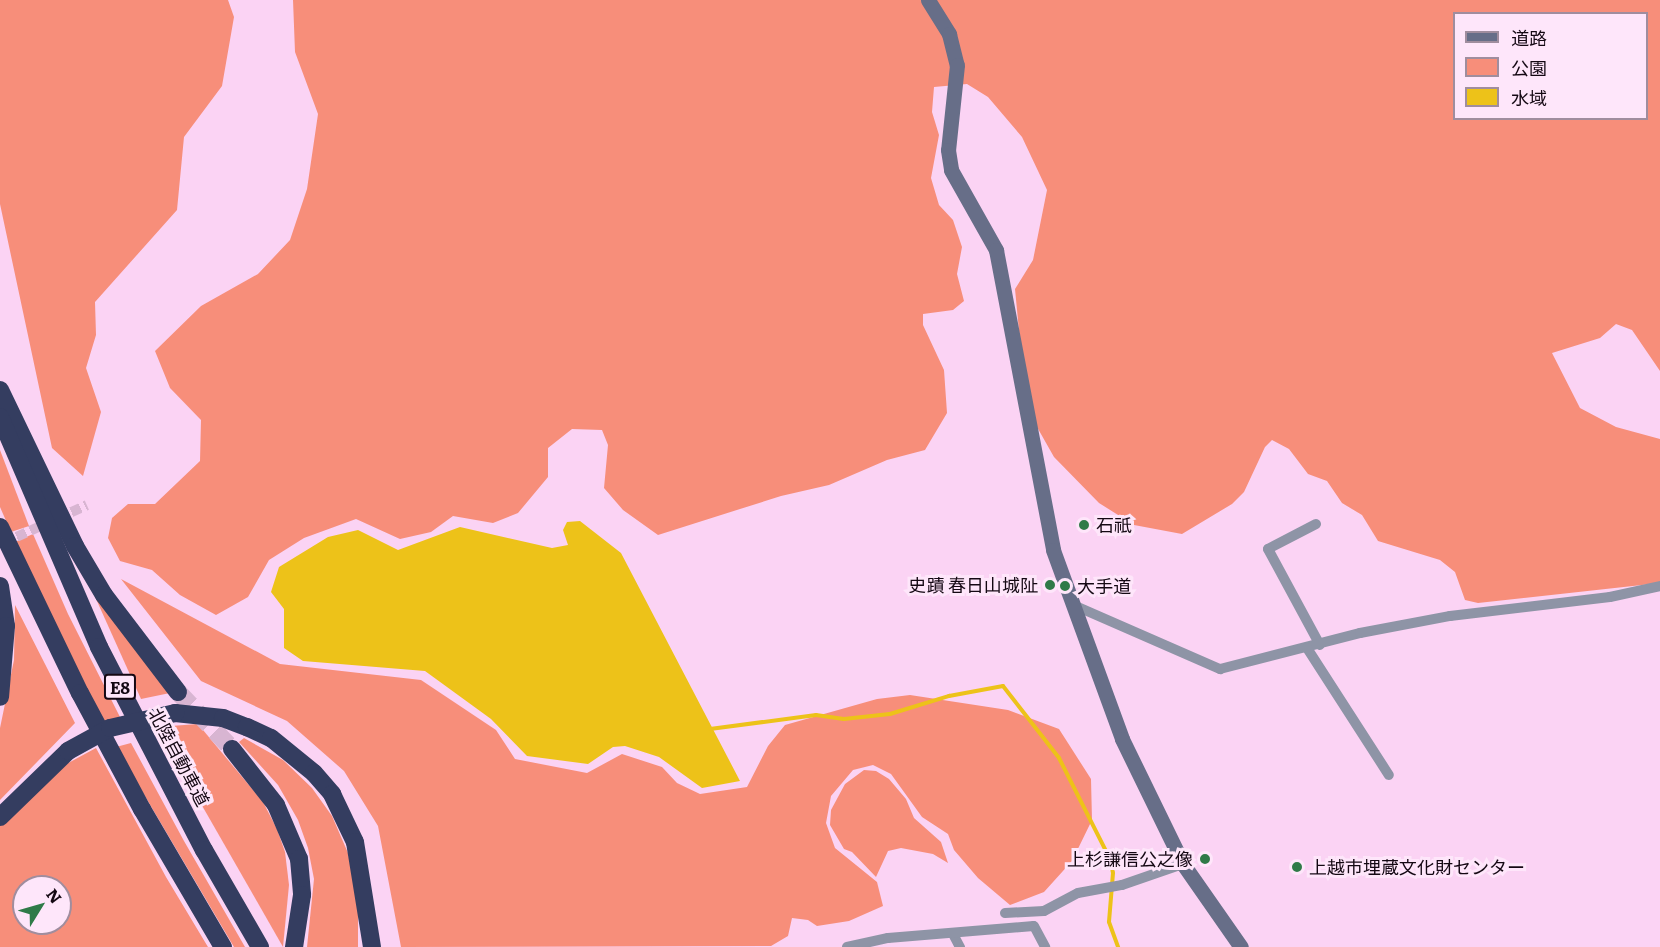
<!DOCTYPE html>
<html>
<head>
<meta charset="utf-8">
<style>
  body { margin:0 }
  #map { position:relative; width:1660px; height:947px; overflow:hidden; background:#fbd3f4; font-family:Literata,"Noto Sans JP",serif }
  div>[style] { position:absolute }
  .green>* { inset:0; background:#f78e7a }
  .water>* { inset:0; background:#edc219 }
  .stream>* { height:4px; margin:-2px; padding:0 2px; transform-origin:2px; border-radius:2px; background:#edc219 }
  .street-tunnel>* { height:10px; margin-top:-5px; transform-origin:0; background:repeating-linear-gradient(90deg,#d8b5d2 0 10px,transparent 0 15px) }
  .highway-tunnel>* { height:18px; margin-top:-9px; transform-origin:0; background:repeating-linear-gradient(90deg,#d8b5d2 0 18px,transparent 0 27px) }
  .street>* { height:10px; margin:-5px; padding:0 5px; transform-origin:5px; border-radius:5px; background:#8e94a6 }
  .secondary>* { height:15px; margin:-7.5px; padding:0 7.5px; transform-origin:7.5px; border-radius:7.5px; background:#676e88 }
  .highway>* { height:18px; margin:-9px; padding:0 9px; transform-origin:9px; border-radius:9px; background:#343d60 }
  .highway-bridge>* { height:18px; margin:-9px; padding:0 9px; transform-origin:9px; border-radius:9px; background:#343d60 }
  .dots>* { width:16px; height:16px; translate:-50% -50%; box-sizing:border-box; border:3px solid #fee6fa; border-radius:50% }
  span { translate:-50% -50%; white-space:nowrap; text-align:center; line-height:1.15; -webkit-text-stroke:6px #fee6fa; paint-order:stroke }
  .shield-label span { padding:2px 4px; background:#fee6fa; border:2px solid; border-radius:4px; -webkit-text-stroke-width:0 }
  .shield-label { font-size:16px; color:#140813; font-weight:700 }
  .poi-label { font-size:18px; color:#140813 }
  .left { translate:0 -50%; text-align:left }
  .right { translate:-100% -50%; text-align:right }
  .street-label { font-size:18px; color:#140813 }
  .legend { position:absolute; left:1453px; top:12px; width:195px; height:108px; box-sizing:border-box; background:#fee6fa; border:2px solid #a08d9e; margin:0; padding:8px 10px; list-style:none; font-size:18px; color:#140813 }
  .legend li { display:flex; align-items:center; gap:12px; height:30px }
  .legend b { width:30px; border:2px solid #a08d9e }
  .north { position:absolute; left:12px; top:875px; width:60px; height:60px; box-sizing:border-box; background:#fee6fa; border:2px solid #a08d9e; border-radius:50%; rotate:53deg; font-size:16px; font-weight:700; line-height:24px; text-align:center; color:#140813 }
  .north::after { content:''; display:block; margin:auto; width:21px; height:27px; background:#2f7a48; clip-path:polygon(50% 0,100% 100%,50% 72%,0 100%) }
</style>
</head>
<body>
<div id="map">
  <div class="green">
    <i style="clip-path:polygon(0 0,228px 0,234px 17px,222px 86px,184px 137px,177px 210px,95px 302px,96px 335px,86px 368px,101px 412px,83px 476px,52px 448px,0 204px)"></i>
    <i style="clip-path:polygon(evenodd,293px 0,1660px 0,1660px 371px,1632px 330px,1616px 324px,1600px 338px,1552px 353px,1580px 408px,1616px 427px,1660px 439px,1660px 583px,1478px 603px,1465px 600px,1455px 572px,1440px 560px,1378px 541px,1362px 515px,1342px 503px,1327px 481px,1308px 474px,1289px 449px,1272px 440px,1265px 447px,1244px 492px,1232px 504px,1182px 534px,1134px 525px,1099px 503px,1054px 457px,1037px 427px,1020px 341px,1015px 289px,1033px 260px,1047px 190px,1022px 137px,988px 97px,967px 84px,934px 87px,932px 112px,939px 135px,931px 178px,939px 205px,953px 220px,962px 247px,957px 274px,964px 301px,953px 310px,923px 314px,923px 325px,944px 370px,947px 413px,925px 450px,887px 460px,829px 485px,781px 496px,658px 535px,623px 510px,604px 488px,608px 445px,602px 430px,572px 429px,548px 448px,548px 477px,518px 513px,493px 523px,453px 516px,431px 532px,400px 539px,356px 519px,304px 538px,269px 560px,248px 597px,216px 615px,180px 595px,152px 570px,120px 561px,108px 538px,112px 518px,128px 504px,155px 504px,200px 461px,201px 420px,170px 388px,155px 351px,201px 306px,258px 274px,290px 240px,307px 189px,318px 114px,295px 52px,293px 0,1454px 14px,1646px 14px,1646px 118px,1454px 118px,1454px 14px)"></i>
    <i style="clip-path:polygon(0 450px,29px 526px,11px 532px,0 507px)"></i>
    <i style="clip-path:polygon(33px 534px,68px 614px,121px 719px,104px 726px,15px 542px)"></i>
    <i style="clip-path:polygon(121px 579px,280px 664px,421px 680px,496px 730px,515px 759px,587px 773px,622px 754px,662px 767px,677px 783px,700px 794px,747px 787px,768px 746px,785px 725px,877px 699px,910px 695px,1008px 710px,1059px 729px,1091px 779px,1092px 820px,1072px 861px,1044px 892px,1010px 905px,978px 878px,954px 850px,948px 834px,922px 817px,891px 774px,873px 765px,853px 770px,831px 796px,826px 823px,835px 848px,877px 882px,883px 906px,849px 921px,817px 926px,808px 920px,792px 918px,788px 936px,771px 946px,401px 947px,378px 826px,344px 771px,287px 721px,201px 681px)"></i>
    <i style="clip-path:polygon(92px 590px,170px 693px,141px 699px)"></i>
    <i style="clip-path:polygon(15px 605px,75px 723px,0 800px,0 728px,14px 660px)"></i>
    <i style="clip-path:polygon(198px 724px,263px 802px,277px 829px,285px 852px,289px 885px,283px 947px,157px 727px)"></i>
    <i style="clip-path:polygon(244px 738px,283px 760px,312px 788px,332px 816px,348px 853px,358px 905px,358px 947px,307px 947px,314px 879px,308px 848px,298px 820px,278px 785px,239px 742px)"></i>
    <i style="clip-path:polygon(131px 743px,184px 841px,245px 947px,234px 947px,116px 747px)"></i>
    <i style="clip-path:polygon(evenodd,96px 748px,166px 877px,208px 947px,0 947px,0 826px,59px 768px,96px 748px,24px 887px,60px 887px,60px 923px,24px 923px,24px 887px)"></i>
    <i style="clip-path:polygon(864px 770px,876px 771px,889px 779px,906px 799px,914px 818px,941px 842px,948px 863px,933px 854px,901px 848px,888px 851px,876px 877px,852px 852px,844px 849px,830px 825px,831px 810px,845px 784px)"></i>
  </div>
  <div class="water">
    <i style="clip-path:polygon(580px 521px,621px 553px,740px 781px,702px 788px,659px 757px,625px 746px,613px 747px,588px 764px,527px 756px,491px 719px,425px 671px,303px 661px,284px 648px,284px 609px,271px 592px,279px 567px,328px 537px,358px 530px,398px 550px,460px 527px,552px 548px,568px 545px,563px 530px,567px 522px)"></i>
  </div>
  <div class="stream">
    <i style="left:710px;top:729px;width:107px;rotate:-7.5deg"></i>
    <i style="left:816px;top:715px;width:28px;rotate:8deg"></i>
    <i style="left:844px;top:719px;width:46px;rotate:-6.2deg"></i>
    <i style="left:890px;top:714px;width:62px;rotate:-17deg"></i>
    <i style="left:949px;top:696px;width:55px;rotate:-10.5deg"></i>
    <i style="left:1003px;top:686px;width:91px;rotate:52.1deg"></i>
    <i style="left:1059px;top:758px;width:113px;rotate:63.2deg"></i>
    <i style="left:1110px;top:859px;width:14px;rotate:78deg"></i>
    <i style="left:1113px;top:873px;width:49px;rotate:94.7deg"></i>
    <i style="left:1109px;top:922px;width:27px;rotate:70deg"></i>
  </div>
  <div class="street-tunnel">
    <i style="left:3px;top:543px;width:92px;rotate:-24.3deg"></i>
  </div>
  <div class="highway-tunnel">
    <i style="left:178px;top:692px;width:79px;rotate:46.5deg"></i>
  </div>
  <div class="street">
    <i style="left:1316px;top:524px;width:54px;rotate:152.5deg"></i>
    <i style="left:1268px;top:549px;width:109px;rotate:61.6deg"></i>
    <i style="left:1071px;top:604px;width:163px;rotate:23.6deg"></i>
    <i style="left:1220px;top:669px;width:145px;rotate:-14.4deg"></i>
    <i style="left:1360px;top:633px;width:92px;rotate:-10.7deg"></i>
    <i style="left:1450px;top:616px;width:161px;rotate:-6.8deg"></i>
    <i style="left:1610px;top:597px;width:51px;rotate:-12.4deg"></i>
    <i style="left:1307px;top:648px;width:151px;rotate:57.2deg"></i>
    <i style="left:1005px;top:913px;width:39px;rotate:-3deg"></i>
    <i style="left:1044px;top:911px;width:38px;rotate:-28deg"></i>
    <i style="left:1078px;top:893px;width:45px;rotate:-10.3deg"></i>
    <i style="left:1122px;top:885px;width:65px;rotate:-19deg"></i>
    <i style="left:953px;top:934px;width:15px;rotate:62deg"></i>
    <i style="left:847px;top:947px;width:42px;rotate:-12.4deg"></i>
    <i style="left:888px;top:938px;width:146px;rotate:-4.7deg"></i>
    <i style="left:1034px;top:926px;width:24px;rotate:62deg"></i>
  </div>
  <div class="secondary">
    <i style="left:928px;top:0;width:40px;rotate:58deg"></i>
    <i style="left:949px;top:34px;width:32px;rotate:76deg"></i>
    <i style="left:957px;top:65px;width:85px;rotate:96deg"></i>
    <i style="left:948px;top:150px;width:20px;rotate:81deg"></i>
    <i style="left:951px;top:170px;width:92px;rotate:60.6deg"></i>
    <i style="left:996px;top:250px;width:305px;rotate:79.2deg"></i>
    <i style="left:1053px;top:550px;width:201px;rotate:69.9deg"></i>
    <i style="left:1122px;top:739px;width:139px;rotate:64deg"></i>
    <i style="left:1183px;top:864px;width:101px;rotate:55.1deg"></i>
  </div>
  <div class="highway">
    <i style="left:0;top:390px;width:173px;rotate:64.3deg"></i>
    <i style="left:75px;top:546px;width:57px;rotate:59.4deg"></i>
    <i style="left:104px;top:595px;width:122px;rotate:52.7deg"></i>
    <i style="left:0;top:417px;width:250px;rotate:66.7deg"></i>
    <i style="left:99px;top:647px;width:229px;rotate:62.7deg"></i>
    <i style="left:204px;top:850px;width:112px;rotate:60deg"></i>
    <i style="left:0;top:527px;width:184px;rotate:64.3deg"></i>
    <i style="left:80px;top:693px;width:132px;rotate:61.9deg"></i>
    <i style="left:142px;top:809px;width:160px;rotate:59.6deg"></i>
    <i style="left:0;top:586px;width:40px;rotate:81.5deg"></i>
    <i style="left:6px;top:626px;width:71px;rotate:94.8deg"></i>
    <i style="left:175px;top:713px;width:48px;rotate:5.9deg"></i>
    <i style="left:223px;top:718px;width:26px;rotate:21deg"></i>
    <i style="left:247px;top:727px;width:26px;rotate:25deg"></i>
    <i style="left:271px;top:738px;width:55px;rotate:39.1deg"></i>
    <i style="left:314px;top:773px;width:28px;rotate:49deg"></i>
    <i style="left:332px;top:794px;width:53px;rotate:64.4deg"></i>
    <i style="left:355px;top:842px;width:106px;rotate:80.8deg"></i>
    <i style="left:232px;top:749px;width:71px;rotate:51.8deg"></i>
    <i style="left:276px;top:805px;width:59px;rotate:66.9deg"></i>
    <i style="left:299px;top:859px;width:36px;rotate:85deg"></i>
    <i style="left:302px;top:895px;width:53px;rotate:98.7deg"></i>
    <i style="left:0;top:817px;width:95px;rotate:-44.1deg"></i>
  </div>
  <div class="highway-bridge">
    <i style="left:68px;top:751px;width:48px;rotate:-28.7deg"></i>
    <i style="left:110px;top:728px;width:67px;rotate:-13deg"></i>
  </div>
  <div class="dots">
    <i style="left:1084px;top:525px;background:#2f7a48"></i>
    <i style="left:1050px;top:585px;background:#2f7a48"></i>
    <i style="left:1065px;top:586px;background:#2f7a48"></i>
    <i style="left:1205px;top:859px;background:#2f7a48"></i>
    <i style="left:1297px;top:867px;background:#2f7a48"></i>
  </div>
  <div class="shield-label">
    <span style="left:120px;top:687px">E8</span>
  </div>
  <div class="poi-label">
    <span class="left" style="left:1096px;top:525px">石祇</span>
    <span class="right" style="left:1038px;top:585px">史蹟 春日山城阯</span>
    <span class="left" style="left:1077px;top:586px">大手道</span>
    <span class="right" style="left:1193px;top:859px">上杉謙信公之像</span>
    <span class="left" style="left:1309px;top:867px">上越市埋蔵文化財センター</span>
  </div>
  <div class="street-label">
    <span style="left:179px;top:757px;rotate:62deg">北陸自動車道</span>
  </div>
  <ul class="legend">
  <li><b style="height:8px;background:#676e88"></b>道路</li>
  <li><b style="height:16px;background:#f78e7a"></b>公園</li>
  <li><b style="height:16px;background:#edc219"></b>水域</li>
  </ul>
  <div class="north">N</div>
</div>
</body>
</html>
